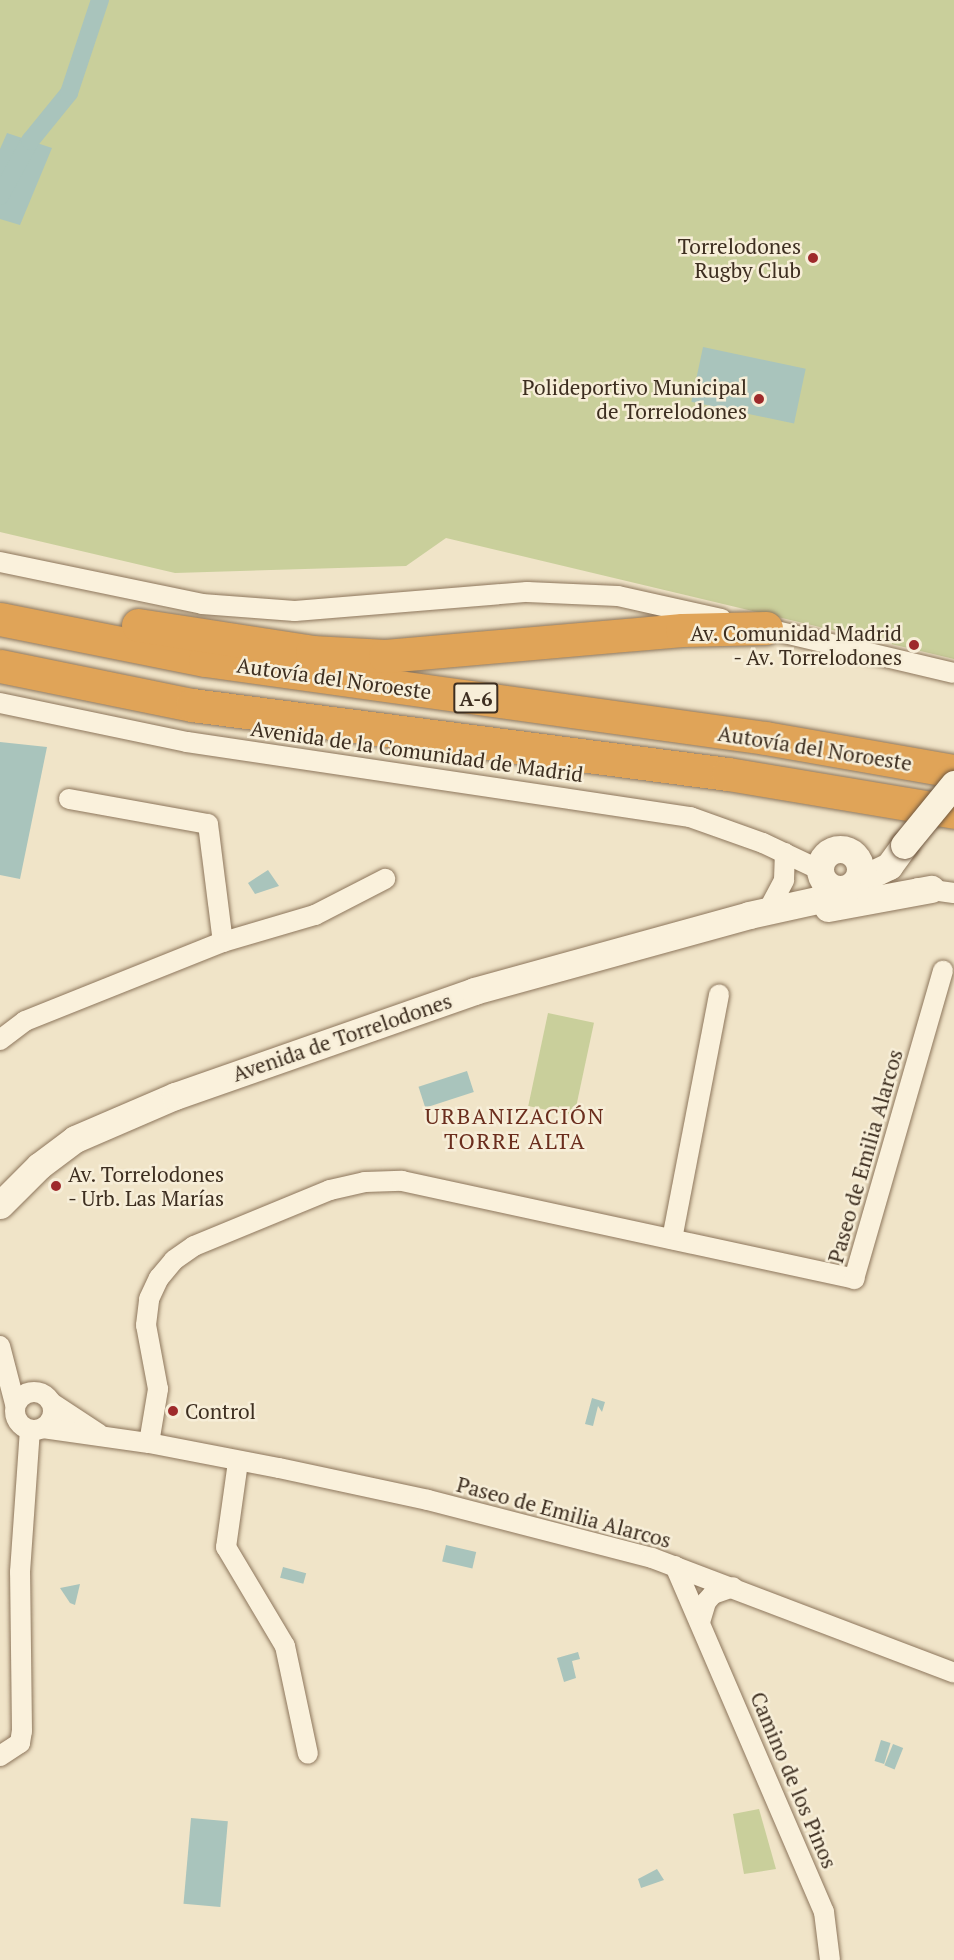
<!DOCTYPE html>
<html>
<head>
<meta charset="utf-8">
<style>
  body { margin:0 }
  #map { position:relative; width:954px; height:1960px; overflow:hidden; background:#f0e4c8; font-family:"PT Serif",serif }
  div>[style] { position:absolute }
  .green>* { inset:0; background:#c9cf9b; transform-origin:0 0 }
  .water>* { inset:0; background:#a9c4bc; transform-origin:0 0 }
  .canal>* { height:18px; margin:-9px; padding:0 9px; transform-origin:9px; border-radius:9px; background:#a9c4bc }
  .roads { filter:drop-shadow(0 0 2px #8d765c) drop-shadow(0 0 2px #8d765c) }
  .street>* { height:20px; margin:-10px; padding:0 10px; transform-origin:10px; border-radius:10px; background:#faf1dc }
  .street>.ring { margin:-10px; padding:0; box-sizing:content-box; background:none; border:20px solid #faf1dc; border-radius:50% }
  .secondary>* { height:27px; margin:-13.5px; padding:0 13.5px; transform-origin:13.5px; border-radius:13.5px; background:#faf1dc }
  .secondary>.ring { margin:-13.5px; padding:0; box-sizing:content-box; background:none; border:27px solid #faf1dc; border-radius:50% }
  .highway>* { height:33px; margin:-16.5px; padding:0 16.5px; transform-origin:16.5px; border-radius:16.5px; background:#e0a458 }
  .bridges { filter:drop-shadow(0 0 2px #6f573f) drop-shadow(0 0 2px #6f573f) }
  .secondary-bridge>* { height:27px; margin:-13.5px; padding:0 13.5px; transform-origin:13.5px; border-radius:13.5px; background:#faf1dc }
  .dots>* { width:16px; height:16px; translate:-50% -50%; box-sizing:border-box; border:3px solid #f7eed8; border-radius:50% }
  span { translate:-50% -50%; white-space:nowrap; text-align:center; line-height:1.15; -webkit-text-stroke:5px #f7eed8; paint-order:stroke }
  .shield-label span { padding:2px 4px; background:#f7eed8; border:2px solid; border-radius:4px; -webkit-text-stroke-width:0 }
  .shield-label { font-size:20px; color:#3d2e20; font-weight:700 }
  .poi-label { font-size:21px; color:#3d2e20 }
  .right { translate:-100% -50%; text-align:right }
  .left { translate:0 -50%; text-align:left }
  .street-label { font-size:21px; color:#3d2e20 }
  .neighbourhood-label { font-size:22px; color:#6b2e1e; letter-spacing:1.5px }
</style>
</head>
<body>
<div id="map">
  <div class="green">
    <i style="clip-path:polygon(0 0,954px 0,954px 659px,446px 538px,406px 566px,175px 573px,0 532px)"></i>
    <i style="left:548px;top:1013px;width:47px;height:95px;rotate:12deg"></i>
    <i style="clip-path:polygon(759px 1809px,776px 1869px,744px 1874px,733px 1814px)"></i>
  </div>
  <div class="water">
    <i style="clip-path:polygon(7px 133px,52px 148px,20px 225px,0 219px,0 149px)"></i>
    <i style="left:703px;top:347px;width:105px;height:56px;rotate:12deg"></i>
    <i style="clip-path:polygon(0 742px,47px 747px,20px 879px,0 875px)"></i>
    <i style="clip-path:polygon(268px 870px,279px 886px,255px 894px,248px 883px)"></i>
    <i style="left:467px;top:1071px;width:22px;height:51px;rotate:72deg"></i>
    <i style="clip-path:polygon(592px 1398px,605px 1402px,602px 1412px,598px 1406px,593px 1426px,585px 1424px)"></i>
    <i style="left:446px;top:1545px;width:31px;height:17px;rotate:13deg"></i>
    <i style="left:283px;top:1567px;width:24px;height:11px;rotate:15deg"></i>
    <i style="clip-path:polygon(80px 1584px,75px 1605px,70px 1603px,60px 1588px)"></i>
    <i style="clip-path:polygon(578px 1652px,580px 1659px,572px 1661px,576px 1678px,564px 1682px,557px 1658px)"></i>
    <i style="left:881px;top:1740px;width:10px;height:22px;rotate:17deg"></i>
    <i style="left:893px;top:1744px;width:11px;height:23px;rotate:22deg"></i>
    <i style="left:191px;top:1818px;width:37px;height:86px;rotate:5deg"></i>
    <i style="clip-path:polygon(657px 1869px,664px 1880px,641px 1888px,638px 1879px)"></i>
  </div>
  <div class="canal">
    <i style="left:0;top:196px;width:63px;rotate:-61.4deg"></i>
    <i style="left:30px;top:141px;width:62px;rotate:-50.9deg"></i>
    <i style="left:69px;top:93px;width:98px;rotate:-71.6deg"></i>
  </div>
  <div class="roads">
    <div class="street">
      <i style="left:0;top:562px;width:206px;rotate:11.7deg"></i>
      <i style="left:202px;top:604px;width:93px;rotate:4.3deg"></i>
      <i style="left:295px;top:611px;width:233px;rotate:-4.7deg"></i>
      <i style="left:527px;top:592px;width:91px;rotate:2.5deg"></i>
      <i style="left:618px;top:596px;width:106px;rotate:12.6deg"></i>
      <i style="left:755px;top:626px;width:204px;rotate:13.3deg"></i>
      <i style="left:0;top:703px;width:191px;rotate:11.8deg"></i>
      <i style="left:187px;top:742px;width:509px;rotate:8.48deg"></i>
      <i style="left:690px;top:817px;width:77px;rotate:19.6deg"></i>
      <i style="left:763px;top:843px;width:63px;rotate:25.3deg"></i>
      <i style="left:69px;top:799px;width:141px;rotate:10.2deg"></i>
      <i style="left:208px;top:824px;width:119px;rotate:82.8deg"></i>
      <i style="left:918px;top:888px;width:36px;rotate:8deg"></i>
      <i style="left:772px;top:903px;width:26px;rotate:-62deg"></i>
      <i style="left:784px;top:880px;width:27px;rotate:-88deg"></i>
      <i style="left:0;top:1040px;width:31px;rotate:-37deg"></i>
      <i style="left:25px;top:1021px;width:213px;rotate:-21.8deg"></i>
      <i style="left:223px;top:942px;width:96px;rotate:-16.4deg"></i>
      <i style="left:315px;top:915px;width:79px;rotate:-27.2deg"></i>
      <i style="left:672px;top:1239px;width:249px;rotate:-79.1deg"></i>
      <i style="left:0;top:1346px;width:60px;rotate:75.5deg"></i>
      <i class="ring" style="left:15px;top:1392px;width:18px;height:18px"></i>
      <i style="left:52px;top:1403px;width:56px;rotate:33.4deg"></i>
      <i style="left:43px;top:1428px;width:107px;rotate:8.1deg"></i>
      <i style="left:149px;top:1443px;width:132px;rotate:10.9deg"></i>
      <i style="left:279px;top:1468px;width:152px;rotate:12.1deg"></i>
      <i style="left:428px;top:1500px;width:231px;rotate:14.5deg"></i>
      <i style="left:652px;top:1558px;width:323px;rotate:20.8deg"></i>
      <i style="left:149px;top:1443px;width:55px;rotate:-80.5deg"></i>
      <i style="left:158px;top:1389px;width:65px;rotate:-100.6deg"></i>
      <i style="left:146px;top:1325px;width:26px;rotate:-83deg"></i>
      <i style="left:149px;top:1299px;width:23px;rotate:-65deg"></i>
      <i style="left:159px;top:1278px;width:23px;rotate:-50deg"></i>
      <i style="left:174px;top:1260px;width:24px;rotate:-35deg"></i>
      <i style="left:194px;top:1246px;width:147px;rotate:-22.4deg"></i>
      <i style="left:330px;top:1190px;width:36px;rotate:-13deg"></i>
      <i style="left:365px;top:1182px;width:37px;rotate:-2deg"></i>
      <i style="left:402px;top:1181px;width:463px;rotate:12.2deg"></i>
      <i style="left:854px;top:1279px;width:321px;rotate:-73.9deg"></i>
      <i style="left:238px;top:1462px;width:86px;rotate:98deg"></i>
      <i style="left:226px;top:1547px;width:115px;rotate:59.2deg"></i>
      <i style="left:285px;top:1646px;width:110px;rotate:78deg"></i>
      <i style="left:675px;top:1566px;width:377px;rotate:66.7deg"></i>
      <i style="left:824px;top:1912px;width:48px;rotate:82.9deg"></i>
      <i style="left:700px;top:1622px;width:21px;rotate:-73deg"></i>
      <i style="left:706px;top:1602px;width:11px;rotate:-49deg"></i>
      <i style="left:713px;top:1594px;width:21px;rotate:-19deg"></i>
      <i style="left:0;top:1756px;width:24px;rotate:-33deg"></i>
      <i style="left:20px;top:1743px;width:12px;rotate:-81deg"></i>
      <i style="left:22px;top:1731px;width:159px;rotate:-90.7deg"></i>
      <i style="left:20px;top:1572px;width:142px;rotate:-86deg"></i>
    </div>
    <div class="secondary">
      <i class="ring" style="left:820px;top:849px;width:13px;height:13px"></i>
      <i style="left:856px;top:882px;width:37px;rotate:-26deg"></i>
      <i style="left:889px;top:866px;width:26px;rotate:-54deg"></i>
      <i style="left:828px;top:908px;width:105px;rotate:-10.5deg"></i>
      <i style="left:0;top:1205px;width:55px;rotate:-45deg"></i>
      <i style="left:39px;top:1166px;width:45px;rotate:-36.9deg"></i>
      <i style="left:75px;top:1139px;width:109px;rotate:-23.3deg"></i>
      <i style="left:175px;top:1096px;width:317px;rotate:-19.3deg"></i>
      <i style="left:474px;top:991px;width:285px;rotate:-15.4deg"></i>
      <i style="left:749px;top:915px;width:79px;rotate:-12.4deg"></i>
      <i style="left:826px;top:898px;width:24px;rotate:-24deg"></i>
    </div>
    <div class="highway">
      <i style="left:0;top:619px;width:209px;rotate:11.3deg"></i>
      <i style="left:205px;top:660px;width:566px;rotate:7.92deg"></i>
      <i style="left:766px;top:738px;width:191px;rotate:10deg"></i>
      <i style="left:138px;top:625px;width:176px;rotate:8.8deg"></i>
      <i style="left:312px;top:652px;width:73px;rotate:3.1deg"></i>
      <i style="left:385px;top:656px;width:298px;rotate:-5deg"></i>
      <i style="left:682px;top:630px;width:84px;rotate:-1.4deg"></i>
      <i style="left:0;top:666px;width:196px;rotate:11.5deg"></i>
      <i style="left:192px;top:705px;width:540px;rotate:7.34deg"></i>
      <i style="left:728px;top:774px;width:229px;rotate:9.5deg"></i>
    </div>
  </div>
  <div class="bridges">
    <div class="secondary-bridge">
      <i style="left:904px;top:845px;width:79px;rotate:-50.7deg"></i>
    </div>
  </div>
  <div class="dots">
    <i style="left:813px;top:258px;background:#9e2a2b"></i>
    <i style="left:759px;top:399px;background:#9e2a2b"></i>
    <i style="left:914px;top:645px;background:#9e2a2b"></i>
    <i style="left:56px;top:1186px;background:#9e2a2b"></i>
    <i style="left:173px;top:1411px;background:#9e2a2b"></i>
  </div>
  <div class="shield-label">
    <span style="left:476px;top:698px">A-6</span>
  </div>
  <div class="poi-label">
    <span class="right" style="left:801px;top:258px">Torrelodones<br>Rugby Club</span>
    <span class="right" style="left:747px;top:399px">Polideportivo Municipal<br>de Torrelodones</span>
    <span class="right" style="left:902px;top:645px">Av. Comunidad Madrid<br>- Av. Torrelodones</span>
    <span class="left" style="left:68px;top:1186px">Av. Torrelodones<br>- Urb. Las Marías</span>
    <span class="left" style="left:185px;top:1411px">Control</span>
  </div>
  <div class="street-label">
    <span style="left:334px;top:678px;rotate:8deg">Autovía del Noroeste</span>
    <span style="left:815px;top:748px;rotate:9deg">Autovía del Noroeste</span>
    <span style="left:417px;top:751px;rotate:8deg">Avenida de la Comunidad de Madrid</span>
    <span style="left:342px;top:1037px;rotate:-19deg">Avenida de Torrelodones</span>
    <span style="left:865px;top:1156px;rotate:-74deg">Paseo de Emilia Alarcos</span>
    <span style="left:564px;top:1512px;rotate:15deg">Paseo de Emilia Alarcos</span>
    <span style="left:794px;top:1780px;rotate:67deg">Camino de los Pinos</span>
  </div>
  <div class="neighbourhood-label">
    <span style="left:515px;top:1128px">URBANIZACIÓN<br>TORRE ALTA</span>
  </div>
</div>
</body>
</html>
